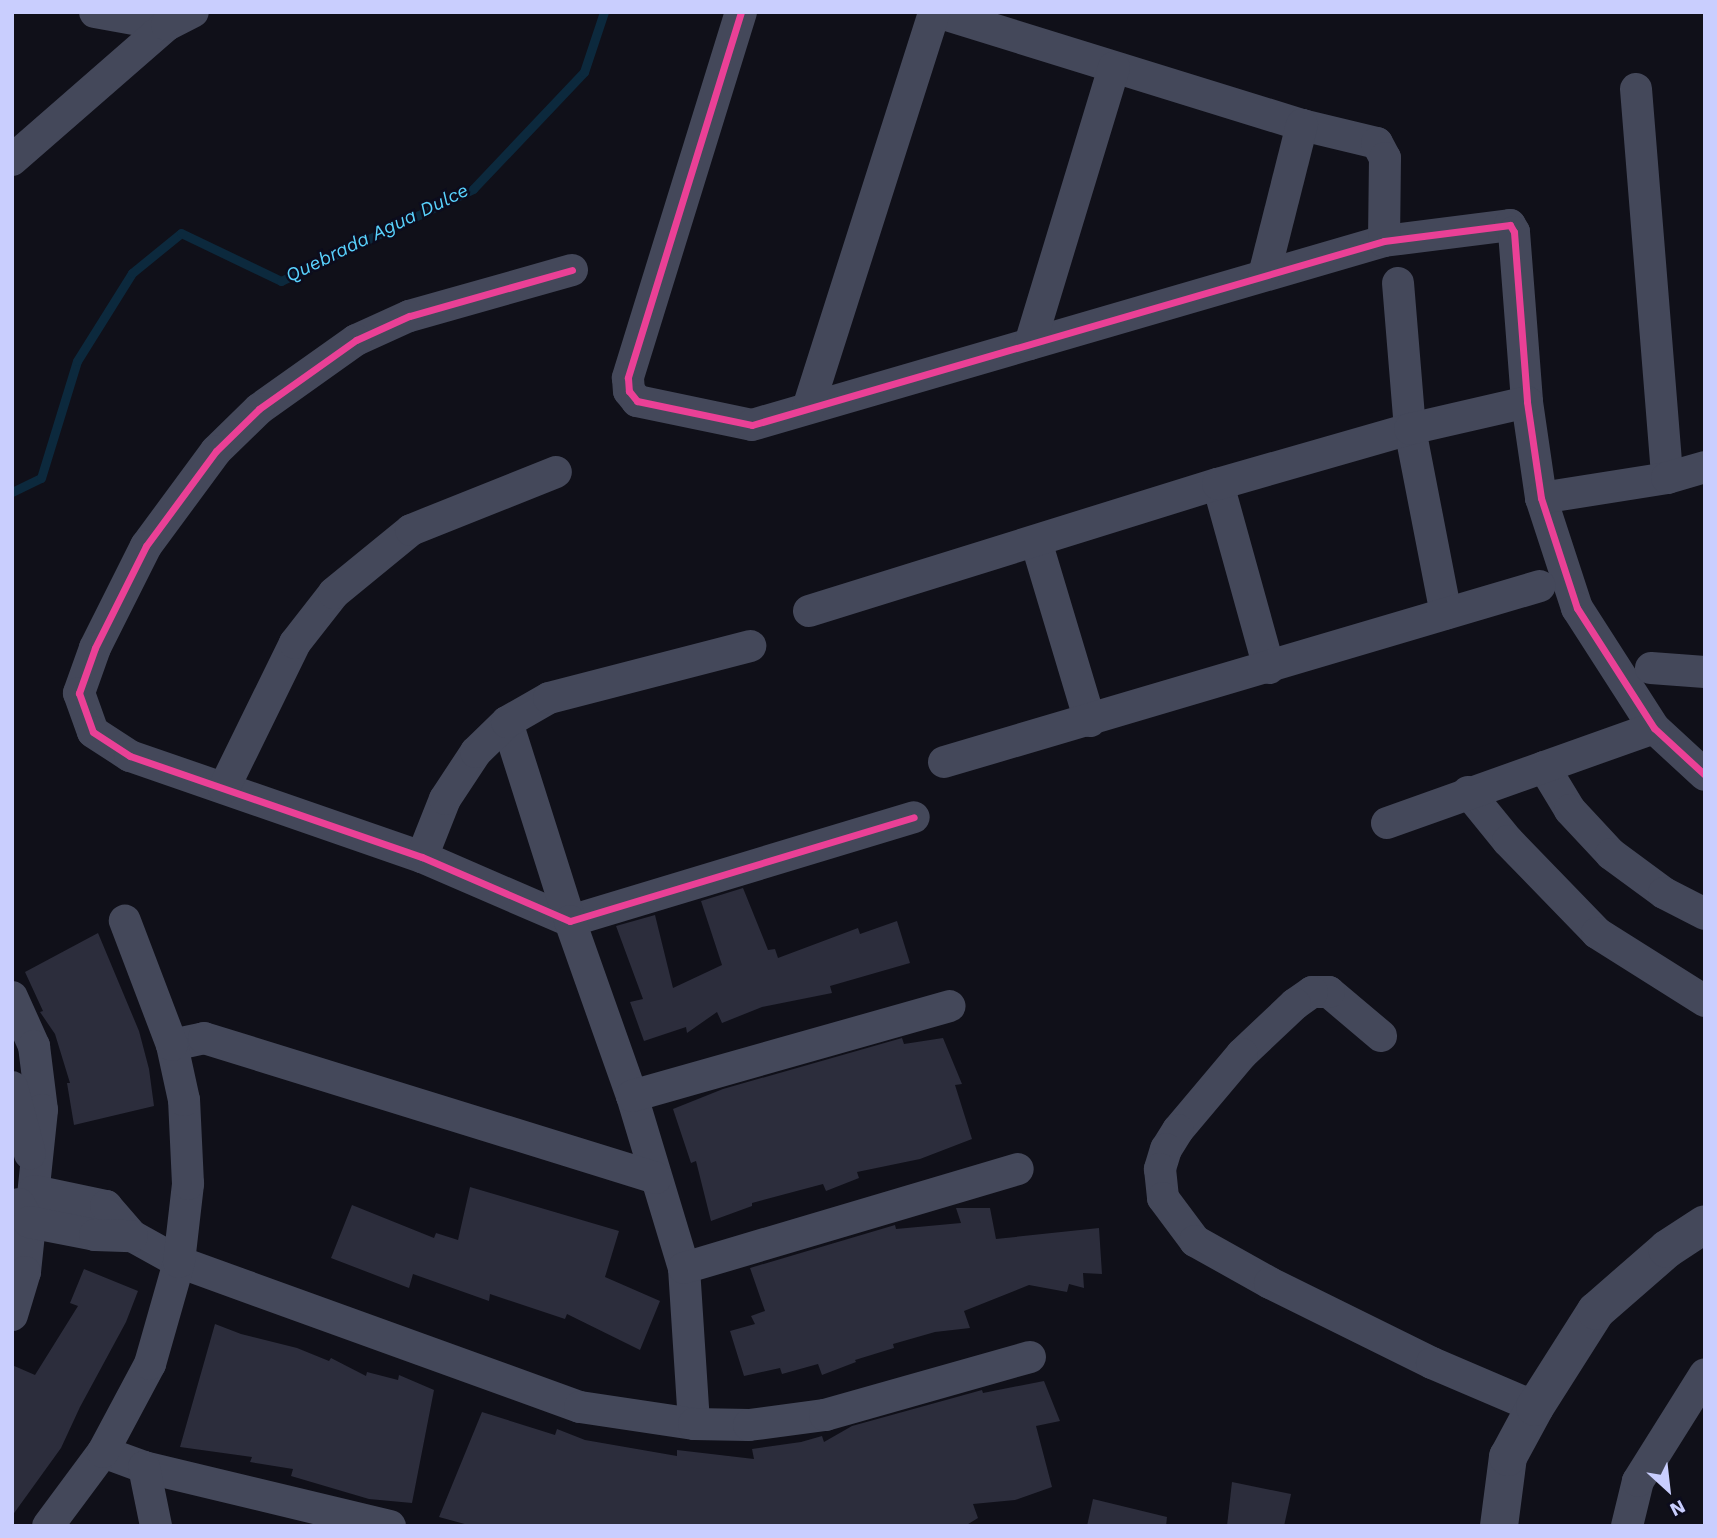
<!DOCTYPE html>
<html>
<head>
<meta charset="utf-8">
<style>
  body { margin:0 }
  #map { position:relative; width:1717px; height:1538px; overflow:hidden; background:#101019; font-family:"Work Sans",sans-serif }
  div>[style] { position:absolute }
  .stream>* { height:9px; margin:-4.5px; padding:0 4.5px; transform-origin:4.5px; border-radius:4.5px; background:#0c293d }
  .building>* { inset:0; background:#2c2d3c }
  .minor>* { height:32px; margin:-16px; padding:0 16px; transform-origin:16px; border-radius:16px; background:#44485a }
  .tertiary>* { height:38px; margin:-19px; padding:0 19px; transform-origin:19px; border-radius:19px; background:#44485a }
  .cycleway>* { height:7px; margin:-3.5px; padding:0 3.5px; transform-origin:3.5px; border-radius:3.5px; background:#ea4096 }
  span { translate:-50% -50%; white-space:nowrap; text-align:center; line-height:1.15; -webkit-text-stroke:5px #0c0c1d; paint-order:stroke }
  .water-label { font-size:19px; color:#59d2fd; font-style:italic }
  .frame { position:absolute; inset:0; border:14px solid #c9cefe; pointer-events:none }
  .north { position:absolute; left:1633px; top:1454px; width:70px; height:70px; -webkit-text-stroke:5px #0c0c1d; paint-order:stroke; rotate:153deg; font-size:19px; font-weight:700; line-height:28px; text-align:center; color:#c9cefe }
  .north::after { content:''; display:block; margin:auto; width:24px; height:32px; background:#c9cefe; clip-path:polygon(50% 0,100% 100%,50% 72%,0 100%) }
</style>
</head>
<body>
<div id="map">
  <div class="stream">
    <i style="left:12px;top:492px;width:32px;rotate:-26deg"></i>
    <i style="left:41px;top:478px;width:122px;rotate:-72.9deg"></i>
    <i style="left:77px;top:361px;width:104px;rotate:-58deg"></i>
    <i style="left:132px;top:273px;width:63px;rotate:-39.2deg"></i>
    <i style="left:181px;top:233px;width:111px;rotate:25.6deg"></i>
    <i style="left:281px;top:281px;width:213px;rotate:-25.6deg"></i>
    <i style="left:473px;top:189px;width:161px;rotate:-46.5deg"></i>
    <i style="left:584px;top:72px;width:63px;rotate:-71.6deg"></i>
  </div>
  <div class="building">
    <i style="clip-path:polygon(743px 888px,768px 950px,775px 949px,778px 958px,858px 928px,860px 934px,897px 921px,910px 963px,830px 986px,832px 993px,762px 1007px,722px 1023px,717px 1012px,687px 1033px,686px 1027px,644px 1041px,630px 1002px,643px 999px,616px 926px,655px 915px,673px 988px,722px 965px,701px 901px)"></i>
    <i style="clip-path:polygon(98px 933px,139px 1031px,149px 1069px,154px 1106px,74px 1125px,67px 1083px,70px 1083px,55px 1034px,40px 1012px,43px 1011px,25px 972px)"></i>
    <i style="clip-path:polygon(902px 1038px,904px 1044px,943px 1038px,962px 1084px,955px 1085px,972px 1139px,920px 1159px,857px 1172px,859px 1178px,826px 1191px,823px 1184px,752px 1203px,752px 1206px,711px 1221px,696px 1161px,691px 1163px,673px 1109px,723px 1089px)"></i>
    <i style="clip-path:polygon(470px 1187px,619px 1231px,605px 1277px,660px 1301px,640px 1350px,567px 1314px,565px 1319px,490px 1294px,489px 1301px,413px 1274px,409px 1288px,331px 1258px,352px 1205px,434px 1238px,436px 1233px,458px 1240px)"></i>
    <i style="clip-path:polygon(956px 1208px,990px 1208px,996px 1239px,1099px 1228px,1102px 1274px,1083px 1273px,1084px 1288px,1069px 1284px,1067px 1292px,1029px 1285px,964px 1311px,970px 1328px,935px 1332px,893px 1344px,894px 1348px,855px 1360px,856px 1362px,822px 1375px,818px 1364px,782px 1374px,780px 1368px,744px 1376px,730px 1331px,755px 1324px,751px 1316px,765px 1311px,750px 1268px,895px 1225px,896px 1229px,961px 1223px)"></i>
    <i style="clip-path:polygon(84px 1269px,138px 1291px,126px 1322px,80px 1407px,61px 1448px,12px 1516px,12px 1365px,35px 1375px,78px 1306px,70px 1303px)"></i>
    <i style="clip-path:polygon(215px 1324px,241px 1334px,297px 1348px,329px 1361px,331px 1358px,366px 1376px,367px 1372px,398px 1380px,399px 1375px,434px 1390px,412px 1503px,369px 1499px,291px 1476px,293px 1469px,250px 1462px,252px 1457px,180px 1447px)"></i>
    <i style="clip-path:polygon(1044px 1381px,1060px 1421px,1036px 1426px,1052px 1487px,1015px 1500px,973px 1504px,978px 1518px,965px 1526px,472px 1526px,439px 1517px,482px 1412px,555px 1435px,557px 1429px,585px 1440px,677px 1456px,677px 1450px,754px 1459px,752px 1449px,801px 1442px,822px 1436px,824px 1442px,852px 1426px,982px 1390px,983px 1393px)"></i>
    <i style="clip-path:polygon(1232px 1482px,1291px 1494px,1284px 1526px,1227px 1526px)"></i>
    <i style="clip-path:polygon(1093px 1499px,1167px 1517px,1166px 1526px,1087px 1526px)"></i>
  </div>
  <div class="minor">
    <i style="left:95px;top:12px;width:73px;rotate:10.2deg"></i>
    <i style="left:741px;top:12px;width:383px;rotate:107.2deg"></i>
    <i style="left:628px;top:378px;width:13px;rotate:86deg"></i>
    <i style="left:629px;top:391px;width:13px;rotate:51deg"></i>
    <i style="left:637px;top:401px;width:117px;rotate:11.8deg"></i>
    <i style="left:752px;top:425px;width:658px;rotate:-16.23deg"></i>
    <i style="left:1384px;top:241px;width:127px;rotate:-7.2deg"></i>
    <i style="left:1510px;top:225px;width:8px;rotate:60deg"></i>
    <i style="left:1514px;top:232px;width:170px;rotate:85.6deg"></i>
    <i style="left:1527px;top:402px;width:97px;rotate:81.7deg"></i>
    <i style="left:1541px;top:498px;width:116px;rotate:71.9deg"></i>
    <i style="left:1577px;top:608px;width:143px;rotate:57.3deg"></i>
    <i style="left:1654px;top:728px;width:69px;rotate:42.7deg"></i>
    <i style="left:937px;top:12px;width:382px;rotate:17.2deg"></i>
    <i style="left:1302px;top:125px;width:77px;rotate:13.5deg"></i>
    <i style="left:1377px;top:143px;width:17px;rotate:62deg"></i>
    <i style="left:1385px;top:158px;width:83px;rotate:90.7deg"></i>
    <i style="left:1636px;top:89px;width:390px;rotate:85.4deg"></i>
    <i style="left:12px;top:160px;width:206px;rotate:-41.1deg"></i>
    <i style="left:167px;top:25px;width:29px;rotate:-27deg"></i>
    <i style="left:572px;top:270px;width:169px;rotate:164.2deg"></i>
    <i style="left:409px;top:316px;width:58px;rotate:155.6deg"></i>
    <i style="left:356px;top:340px;width:119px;rotate:144.6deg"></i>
    <i style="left:259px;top:409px;width:60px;rotate:135.7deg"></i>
    <i style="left:216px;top:451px;width:118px;rotate:126.4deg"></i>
    <i style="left:146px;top:546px;width:114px;rotate:116.6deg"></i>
    <i style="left:95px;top:648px;width:48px;rotate:109.6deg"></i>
    <i style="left:79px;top:693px;width:41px;rotate:70.3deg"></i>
    <i style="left:93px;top:732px;width:44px;rotate:33deg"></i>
    <i style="left:130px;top:756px;width:309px;rotate:19.1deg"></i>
    <i style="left:422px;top:857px;width:161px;rotate:23.4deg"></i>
    <i style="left:570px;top:921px;width:359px;rotate:-16.8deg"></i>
    <i style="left:1264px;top:275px;width:155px;rotate:-75.8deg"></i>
    <i style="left:1398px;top:283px;width:146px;rotate:85.3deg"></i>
    <i style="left:1410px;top:429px;width:188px;rotate:79deg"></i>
    <i style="left:1030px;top:344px;width:289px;rotate:-73.1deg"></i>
    <i style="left:808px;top:408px;width:416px;rotate:-72.3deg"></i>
    <i style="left:1218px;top:484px;width:191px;rotate:74.5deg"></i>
    <i style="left:1541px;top:498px;width:128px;rotate:-9deg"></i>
    <i style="left:1667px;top:478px;width:40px;rotate:-16deg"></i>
    <i style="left:1036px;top:541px;width:188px;rotate:73.3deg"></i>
    <i style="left:809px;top:611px;width:428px;rotate:-17.3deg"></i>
    <i style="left:1218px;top:484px;width:200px;rotate:-16deg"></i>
    <i style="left:1410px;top:429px;width:120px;rotate:-13deg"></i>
    <i style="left:1651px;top:668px;width:54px;rotate:4.2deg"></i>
    <i style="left:507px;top:722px;width:209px;rotate:72.4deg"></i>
    <i style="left:570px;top:921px;width:186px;rotate:70.5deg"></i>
    <i style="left:632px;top:1096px;width:180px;rotate:73.2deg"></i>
    <i style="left:684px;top:1268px;width:156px;rotate:86.3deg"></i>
    <i style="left:944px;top:762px;width:621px;rotate:-16.45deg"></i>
    <i style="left:1544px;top:767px;width:50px;rotate:58.8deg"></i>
    <i style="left:1570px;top:810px;width:60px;rotate:47deg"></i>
    <i style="left:1611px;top:854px;width:66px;rotate:36.3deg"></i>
    <i style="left:1664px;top:893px;width:46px;rotate:27.1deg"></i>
    <i style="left:224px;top:788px;width:161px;rotate:-63.9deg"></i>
    <i style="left:295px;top:643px;width:63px;rotate:-52deg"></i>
    <i style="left:334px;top:593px;width:99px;rotate:-39.3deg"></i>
    <i style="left:411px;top:530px;width:156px;rotate:-21.8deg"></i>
    <i style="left:1468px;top:792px;width:63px;rotate:50.8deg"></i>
    <i style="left:1508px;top:841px;width:128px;rotate:45.9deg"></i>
    <i style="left:1597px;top:933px;width:128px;rotate:32.2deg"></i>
    <i style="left:1387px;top:823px;width:283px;rotate:-19.6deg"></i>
    <i style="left:422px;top:857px;width:62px;rotate:-68.4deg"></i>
    <i style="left:445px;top:799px;width:56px;rotate:-56.6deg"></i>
    <i style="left:476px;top:752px;width:43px;rotate:-44.1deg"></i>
    <i style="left:507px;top:722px;width:48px;rotate:-29.7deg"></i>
    <i style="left:549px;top:698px;width:208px;rotate:-14.5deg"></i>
    <i style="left:12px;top:997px;width:54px;rotate:65.8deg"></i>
    <i style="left:34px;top:1046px;width:64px;rotate:82.9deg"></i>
    <i style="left:42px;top:1110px;width:163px;rotate:96deg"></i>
    <i style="left:25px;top:1272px;width:45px;rotate:106.8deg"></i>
    <i style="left:1381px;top:1036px;width:68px;rotate:-139.8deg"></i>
    <i style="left:1329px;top:992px;width:17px;rotate:180deg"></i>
    <i style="left:1312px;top:992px;width:21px;rotate:145deg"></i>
    <i style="left:1295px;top:1004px;width:73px;rotate:136.7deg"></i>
    <i style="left:1242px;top:1054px;width:99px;rotate:130.1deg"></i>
    <i style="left:1178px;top:1130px;width:22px;rotate:122deg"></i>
    <i style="left:1166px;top:1149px;width:21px;rotate:107deg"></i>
    <i style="left:1160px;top:1169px;width:29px;rotate:84deg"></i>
    <i style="left:1163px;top:1198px;width:54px;rotate:53.3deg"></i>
    <i style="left:1195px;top:1241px;width:86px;rotate:29.2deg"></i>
    <i style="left:1270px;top:1283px;width:181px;rotate:26.3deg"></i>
    <i style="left:1432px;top:1363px;width:112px;rotate:23.1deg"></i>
    <i style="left:172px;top:1045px;width:33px;rotate:-12deg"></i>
    <i style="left:204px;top:1038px;width:473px;rotate:17.2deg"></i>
    <i style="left:12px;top:1087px;width:69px;rotate:75deg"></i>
    <i style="left:632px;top:1096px;width:330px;rotate:-15.8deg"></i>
    <i style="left:34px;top:1191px;width:74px;rotate:11.8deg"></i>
    <i style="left:106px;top:1206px;width:40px;rotate:49deg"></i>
    <i style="left:132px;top:1236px;width:54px;rotate:29deg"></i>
    <i style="left:179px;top:1262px;width:426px;rotate:19.9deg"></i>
    <i style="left:580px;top:1407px;width:115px;rotate:8.5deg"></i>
    <i style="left:694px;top:1424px;width:55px;rotate:1deg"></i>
    <i style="left:749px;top:1425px;width:77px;rotate:-7.5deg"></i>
    <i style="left:825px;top:1415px;width:213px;rotate:-15.8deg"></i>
    <i style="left:19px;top:1204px;width:21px;rotate:61deg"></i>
    <i style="left:29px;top:1222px;width:67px;rotate:11.1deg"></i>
    <i style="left:95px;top:1235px;width:37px;rotate:2deg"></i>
    <i style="left:684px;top:1268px;width:348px;rotate:-16.5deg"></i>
    <i style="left:103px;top:1452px;width:44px;rotate:20.1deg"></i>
    <i style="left:144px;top:1467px;width:253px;rotate:13.5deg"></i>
    <i style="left:144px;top:1467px;width:60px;rotate:78.5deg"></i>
    <i style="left:48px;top:1526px;width:92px;rotate:-53.4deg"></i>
    <i style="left:103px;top:1452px;width:100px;rotate:-61.9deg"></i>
    <i style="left:150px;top:1364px;width:106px;rotate:-74.1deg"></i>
    <i style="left:179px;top:1262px;width:79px;rotate:-83.4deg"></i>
    <i style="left:188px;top:1184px;width:84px;rotate:-92.7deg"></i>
    <i style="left:184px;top:1100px;width:56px;rotate:-102.3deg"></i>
    <i style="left:172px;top:1045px;width:133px;rotate:-110.8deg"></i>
    <i style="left:1627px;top:1526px;width:46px;rotate:-76.3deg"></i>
    <i style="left:1638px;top:1481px;width:126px;rotate:-57.9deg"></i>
  </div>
  <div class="tertiary">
    <i style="left:1499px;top:1526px;width:70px;rotate:-82.6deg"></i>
    <i style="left:1508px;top:1457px;width:57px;rotate:-61.6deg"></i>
    <i style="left:1535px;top:1407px;width:114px;rotate:-57.6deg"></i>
    <i style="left:1596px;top:1311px;width:94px;rotate:-41.1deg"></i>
    <i style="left:1667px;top:1249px;width:45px;rotate:-33.3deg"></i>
  </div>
  <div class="cycleway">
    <i style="left:741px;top:12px;width:383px;rotate:107.2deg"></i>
    <i style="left:628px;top:378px;width:13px;rotate:86deg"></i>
    <i style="left:629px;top:391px;width:13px;rotate:51deg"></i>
    <i style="left:637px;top:401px;width:117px;rotate:11.8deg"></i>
    <i style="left:752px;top:425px;width:658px;rotate:-16.23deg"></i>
    <i style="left:1384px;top:241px;width:127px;rotate:-7.2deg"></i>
    <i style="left:1510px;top:225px;width:8px;rotate:60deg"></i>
    <i style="left:1514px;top:232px;width:170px;rotate:85.6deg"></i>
    <i style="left:1527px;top:402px;width:97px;rotate:81.7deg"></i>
    <i style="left:1541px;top:498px;width:116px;rotate:71.9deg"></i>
    <i style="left:1577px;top:608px;width:143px;rotate:57.3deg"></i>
    <i style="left:1654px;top:728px;width:69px;rotate:42.7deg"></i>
    <i style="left:572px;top:270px;width:169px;rotate:164.2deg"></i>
    <i style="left:409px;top:316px;width:58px;rotate:155.6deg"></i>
    <i style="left:356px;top:340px;width:119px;rotate:144.6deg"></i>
    <i style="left:259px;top:409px;width:60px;rotate:135.7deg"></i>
    <i style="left:216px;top:451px;width:118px;rotate:126.4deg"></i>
    <i style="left:146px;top:546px;width:114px;rotate:116.6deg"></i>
    <i style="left:95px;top:648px;width:48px;rotate:109.6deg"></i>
    <i style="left:79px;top:693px;width:41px;rotate:70.3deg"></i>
    <i style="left:93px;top:732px;width:44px;rotate:33deg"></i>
    <i style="left:130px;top:756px;width:309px;rotate:19.1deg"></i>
    <i style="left:422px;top:857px;width:161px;rotate:23.4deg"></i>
    <i style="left:570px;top:921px;width:359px;rotate:-16.8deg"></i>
  </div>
  <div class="water-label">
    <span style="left:377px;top:233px;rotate:-26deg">Quebrada Agua Dulce</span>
  </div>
  <div class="frame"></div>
  <div class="north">N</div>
</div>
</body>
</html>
